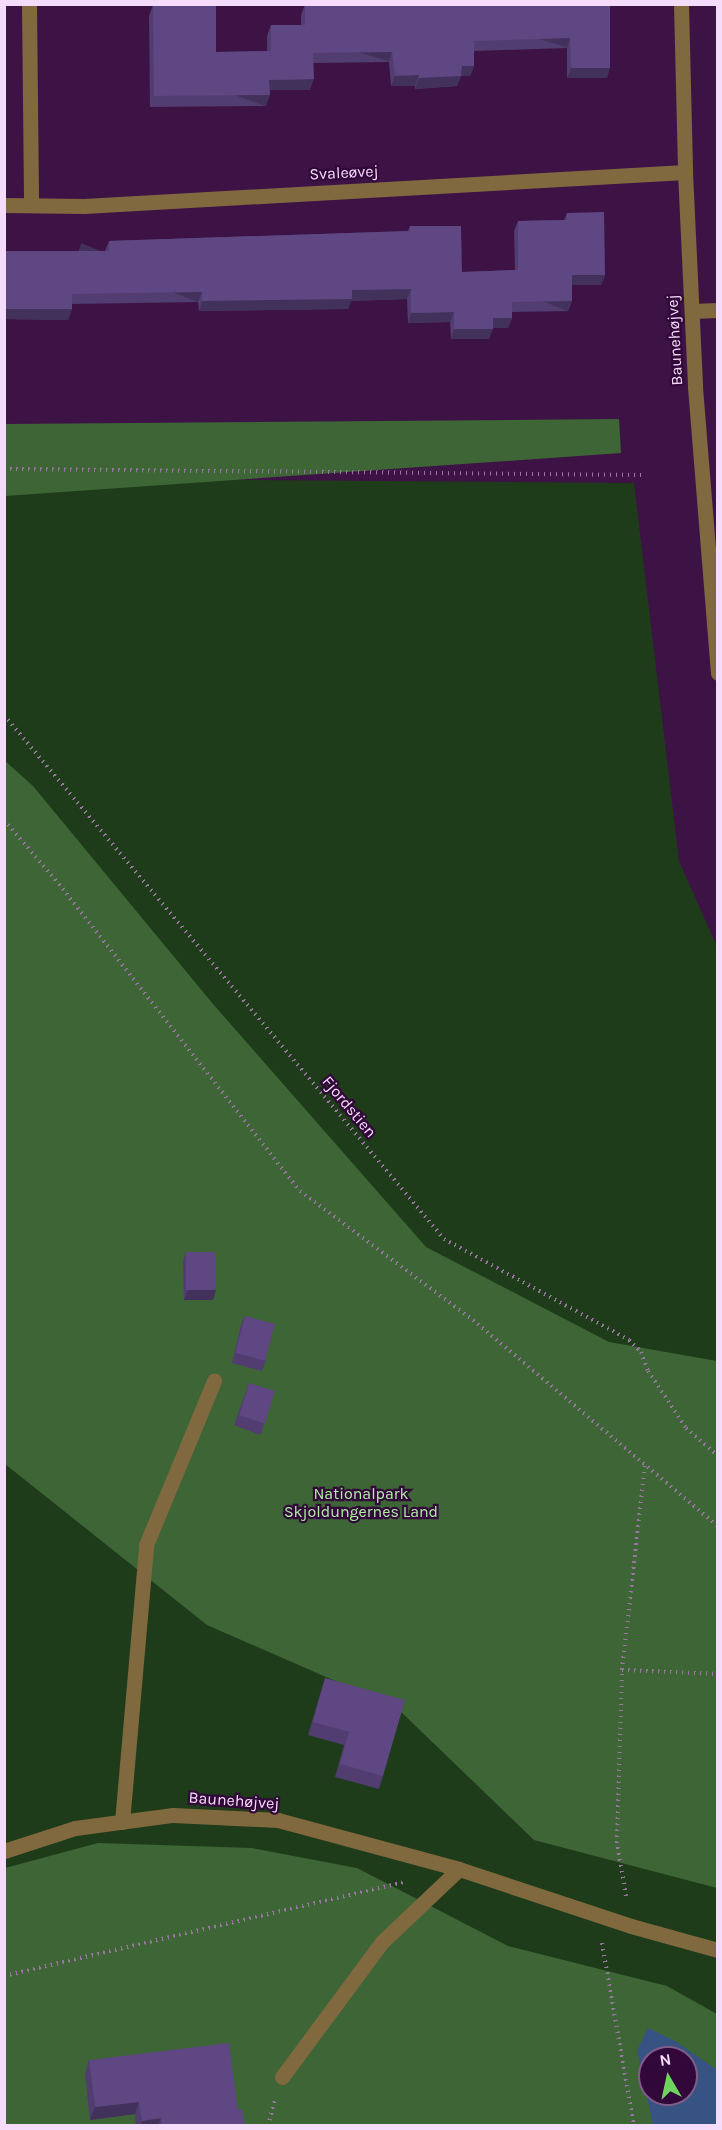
<!DOCTYPE html>
<html>
<head>
<meta charset="utf-8">
<style>
  body { margin:0 }
  #map { position:relative; width:722px; height:2130px; overflow:hidden; background:#3d1345; font-family:Karla,sans-serif }
  div>[style] { position:absolute }
  .green>* { inset:0; background:#1e3c19 }
  .forest>* { inset:0; background:#3d6536 }
  .water>* { inset:0; background:#375383 }
  .path>* { height:4px; margin-top:-2px; transform-origin:0; background:repeating-linear-gradient(90deg,#98769f 0 1.5px,transparent 0 6px) }
  .minor>* { height:15px; margin:-7.5px; padding:0 7.5px; transform-origin:7.5px; border-radius:7.5px; background:#81693f }
  .wall>* { inset:0; background:#513d70 }
  .shaded-wall>* { inset:0; background:#42325b; transform-origin:0 0 }
  .building>* { inset:0; background:#5e4782; transform-origin:0 0 }
  span { translate:-50% -50%; white-space:nowrap; text-align:center; line-height:1.15; -webkit-text-stroke:4.5px #32083a; paint-order:stroke }
  .street-label { font-size:16px; color:#f5dcfa }
  .park-label { font-size:16px; color:#b0efa5 }
  .frame { position:absolute; inset:0; border:6px solid #f5dcfa; pointer-events:none }
  .north { position:absolute; left:638px; top:2046px; width:60px; height:60px; box-sizing:border-box; background:#32083a; border:2px solid #805d87; border-radius:50%; rotate:351deg; font-size:16px; font-weight:700; line-height:24px; text-align:center; color:#f5dcfa }
  .north::after { content:''; display:block; margin:auto; width:21px; height:27px; background:#70d35f; clip-path:polygon(50% 0,100% 100%,50% 72%,0 100%) }
</style>
</head>
<body>
<div id="map">
  <div class="green">
    <i style="clip-path:polygon(evenodd,5px 478px,634px 483px,679px 861px,718px 949px,717px 2125px,5px 2126px,5px 478px,650px 2058px,686px 2058px,686px 2094px,650px 2094px,650px 2058px)"></i>
  </div>
  <div class="forest">
    <i style="clip-path:polygon(619px 419px,621px 453px,5px 496px,5px 424px)"></i>
    <i style="clip-path:polygon(4px 760px,33px 786px,213px 1004px,426px 1247px,609px 1342px,717px 1361px,717px 1888px,534px 1840px,397px 1708px,207px 1625px,5px 1464px)"></i>
    <i style="clip-path:polygon(evenodd,98px 1843px,252px 1848px,357px 1868px,508px 1946px,667px 1986px,717px 2014px,717px 2125px,5px 2126px,5px 1868px,98px 1843px,650px 2058px,686px 2058px,686px 2094px,650px 2094px,650px 2058px)"></i>
  </div>
  <div class="water">
    <i style="clip-path:polygon(evenodd,648px 2028px,675px 2041px,717px 2070px,717px 2125px,653px 2125px,637px 2051px,648px 2028px,650px 2058px,686px 2058px,686px 2094px,650px 2094px,650px 2058px)"></i>
  </div>
  <div class="path">
    <i style="left:4px;top:469px;width:640px;rotate:0.54deg"></i>
    <i style="left:4px;top:715px;width:684px;rotate:49.98deg"></i>
    <i style="left:444px;top:1239px;width:211px;rotate:28.6deg"></i>
    <i style="left:629px;top:1340px;width:17px;rotate:45deg"></i>
    <i style="left:641px;top:1352px;width:20px;rotate:70deg"></i>
    <i style="left:648px;top:1371px;width:69px;rotate:56.3deg"></i>
    <i style="left:686px;top:1428px;width:43px;rotate:41.2deg"></i>
    <i style="left:4px;top:820px;width:84px;rotate:49.3deg"></i>
    <i style="left:59px;top:884px;width:390px;rotate:51.9deg"></i>
    <i style="left:300px;top:1191px;width:216px;rotate:36.7deg"></i>
    <i style="left:473px;top:1320px;width:320px;rotate:40.1deg"></i>
    <i style="left:622px;top:1670px;width:206px;rotate:-83.6deg"></i>
    <i style="left:626px;top:1896px;width:54px;rotate:-99.6deg"></i>
    <i style="left:617px;top:1843px;width:173px;rotate:-88.3deg"></i>
    <i style="left:622px;top:1670px;width:96px;rotate:2.4deg"></i>
    <i style="left:602px;top:1943px;width:186px;rotate:80.1deg"></i>
    <i style="left:4px;top:1976px;width:411px;rotate:-13.2deg"></i>
    <i style="left:268px;top:2126px;width:27px;rotate:-75deg"></i>
  </div>
  <div class="minor">
    <i style="left:29px;top:4px;width:201px;rotate:89.4deg"></i>
    <i style="left:681px;top:4px;width:168px;rotate:88.6deg"></i>
    <i style="left:685px;top:172px;width:215px;rotate:87.3deg"></i>
    <i style="left:695px;top:387px;width:287px;rotate:85.4deg"></i>
    <i style="left:4px;top:205px;width:80px;rotate:0.7deg"></i>
    <i style="left:84px;top:206px;width:602px;rotate:-3.24deg"></i>
    <i style="left:692px;top:311px;width:26px;rotate:-2deg"></i>
    <i style="left:122px;top:1822px;width:278px;rotate:-85deg"></i>
    <i style="left:146px;top:1545px;width:178px;rotate:-67.5deg"></i>
    <i style="left:4px;top:1851px;width:75px;rotate:-17.9deg"></i>
    <i style="left:75px;top:1828px;width:99px;rotate:-7.6deg"></i>
    <i style="left:173px;top:1815px;width:105px;rotate:2.7deg"></i>
    <i style="left:278px;top:1820px;width:188px;rotate:15.1deg"></i>
    <i style="left:282px;top:2077px;width:168px;rotate:-53.5deg"></i>
    <i style="left:382px;top:1942px;width:106px;rotate:-43.5deg"></i>
    <i style="left:459px;top:1869px;width:181px;rotate:18.3deg"></i>
    <i style="left:631px;top:1926px;width:90px;rotate:15.4deg"></i>
  </div>
  <div class="wall">
    <i style="clip-path:polygon(305px 4px,610px 4px,607px 78px,567px 78px,567px 48px,474px 51px,474px 66px,470px 76px,461px 76px,457px 86px,415px 89px,415px 86px,391px 86px,389px 62px,313px 63px,310px 90px,270px 90px,266px 106px,150px 107px,149px 16px,153px 5px,216px 52px,267px 51px,267px 36px,271px 25px,301px 25px,301px 15px)"></i>
    <i style="clip-path:polygon(567px 213px,605px 275px,601px 285px,572px 285px,572px 301px,568px 311px,512px 312px,512px 318px,508px 328px,493px 328px,489px 339px,451px 339px,450px 322px,408px 323px,407px 299px,351px 301px,348px 309px,199px 311px,198px 302px,72px 304px,72px 309px,68px 320px,4px 319px,105px 251px,109px 241px,408px 231px,410px 226px,462px 272px,515px 270px,514px 231px,518px 221px,564px 220px)"></i>
    <i style="clip-path:polygon(186px 1252px,213px 1300px,184px 1300px,183px 1262px)"></i>
    <i style="clip-path:polygon(245px 1316px,266px 1361px,262px 1371px,232px 1363px,241px 1325px)"></i>
    <i style="clip-path:polygon(249px 1383px,264px 1426px,260px 1435px,234px 1425px)"></i>
    <i style="clip-path:polygon(325px 1678px,383px 1776px,379px 1789px,335px 1777px,344px 1745px,308px 1735px,321px 1691px)"></i>
    <i style="clip-path:polygon(89px 2060px,238px 2110px,245px 2126px,136px 2126px,135px 2114px,90px 2120px,85px 2073px)"></i>
  </div>
  <div class="shaded-wall">
    <i style="left:570px;top:38px;width:10px;height:96px;rotate:107deg"></i>
    <i style="left:392px;top:52px;width:10px;height:79px;rotate:107deg"></i>
    <i style="clip-path:polygon(462px 66px,474px 66px,470px 76px,461px 76px,457px 86px,415px 89px,419px 78px)"></i>
    <i style="clip-path:polygon(571px 68px,610px 68px,607px 78px,567px 78px)"></i>
    <i style="clip-path:polygon(419px 75px,415px 86px,391px 86px,395px 76px)"></i>
    <i style="clip-path:polygon(314px 79px,310px 90px,265px 90px,269px 80px)"></i>
    <i style="left:270px;top:95px;width:12px;height:116px;rotate:110deg"></i>
    <i style="clip-path:polygon(572px 275px,605px 275px,601px 285px,568px 285px)"></i>
    <i style="clip-path:polygon(411px 289px,407px 299px,351px 301px,348px 309px,199px 311px,202px 301px,352px 290px)"></i>
    <i style="left:202px;top:292px;width:11px;height:130px;rotate:112deg"></i>
    <i style="left:572px;top:301px;width:11px;height:60px;rotate:112deg"></i>
    <i style="clip-path:polygon(4px 309px,72px 309px,68px 320px,4px 319px)"></i>
    <i style="clip-path:polygon(454px 312px,450px 322px,408px 323px,411px 313px)"></i>
    <i style="clip-path:polygon(493px 318px,512px 318px,508px 328px,489px 328px)"></i>
    <i style="clip-path:polygon(454px 329px,493px 329px,489px 339px,451px 339px)"></i>
    <i style="clip-path:polygon(188px 1290px,216px 1290px,213px 1300px,184px 1300px)"></i>
    <i style="clip-path:polygon(139px 2102px,135px 2114px,90px 2120px,95px 2107px)"></i>
    <i style="clip-path:polygon(161px 2118px,158px 2126px,140px 2126px,142px 2121px)"></i>
  </div>
  <div class="building">
    <i style="clip-path:polygon(305px 4px,610px 4px,610px 68px,571px 68px,570px 38px,474px 41px,474px 66px,462px 66px,461px 76px,419px 78px,419px 75px,395px 76px,392px 52px,313px 53px,314px 79px,269px 80px,270px 95px,154px 96px,153px 5px,216px 5px,216px 52px,271px 51px,271px 25px,305px 25px)"></i>
    <i style="clip-path:polygon(604px 212px,605px 275px,572px 275px,572px 301px,512px 302px,512px 318px,493px 318px,493px 329px,454px 329px,454px 312px,411px 313px,411px 289px,352px 290px,352px 299px,202px 301px,202px 292px,72px 294px,72px 309px,4px 309px,4px 251px,109px 251px,109px 241px,410px 231px,410px 226px,461px 226px,462px 272px,518px 270px,518px 221px,567px 220px,567px 213px)"></i>
    <i style="left:186px;top:1252px;width:29px;height:38px"></i>
    <i style="left:245px;top:1316px;width:31px;height:38px;rotate:15deg"></i>
    <i style="left:249px;top:1383px;width:27px;height:34px;rotate:17deg"></i>
    <i style="clip-path:polygon(325px 1678px,405px 1700px,383px 1776px,340px 1764px,349px 1732px,313px 1722px)"></i>
    <i style="clip-path:polygon(229px 2043px,238px 2110px,242px 2109px,245px 2126px,162px 2126px,161px 2118px,142px 2121px,139px 2102px,95px 2107px,89px 2060px)"></i>
  </div>
  <div class="street-label">
    <span style="left:344px;top:173px;rotate:-3deg">Svaleøvej</span>
    <span style="left:675px;top:340px;rotate:-93deg">Baunehøjvej</span>
    <span style="left:349px;top:1107px;rotate:50deg">Fjordstien</span>
    <span style="left:234px;top:1801px;rotate:4deg">Baunehøjvej</span>
  </div>
  <div class="park-label">
    <span style="left:361px;top:1503px">Nationalpark<br>Skjoldungernes Land</span>
  </div>
  <div class="frame"></div>
  <div class="north">N</div>
</div>
</body>
</html>
